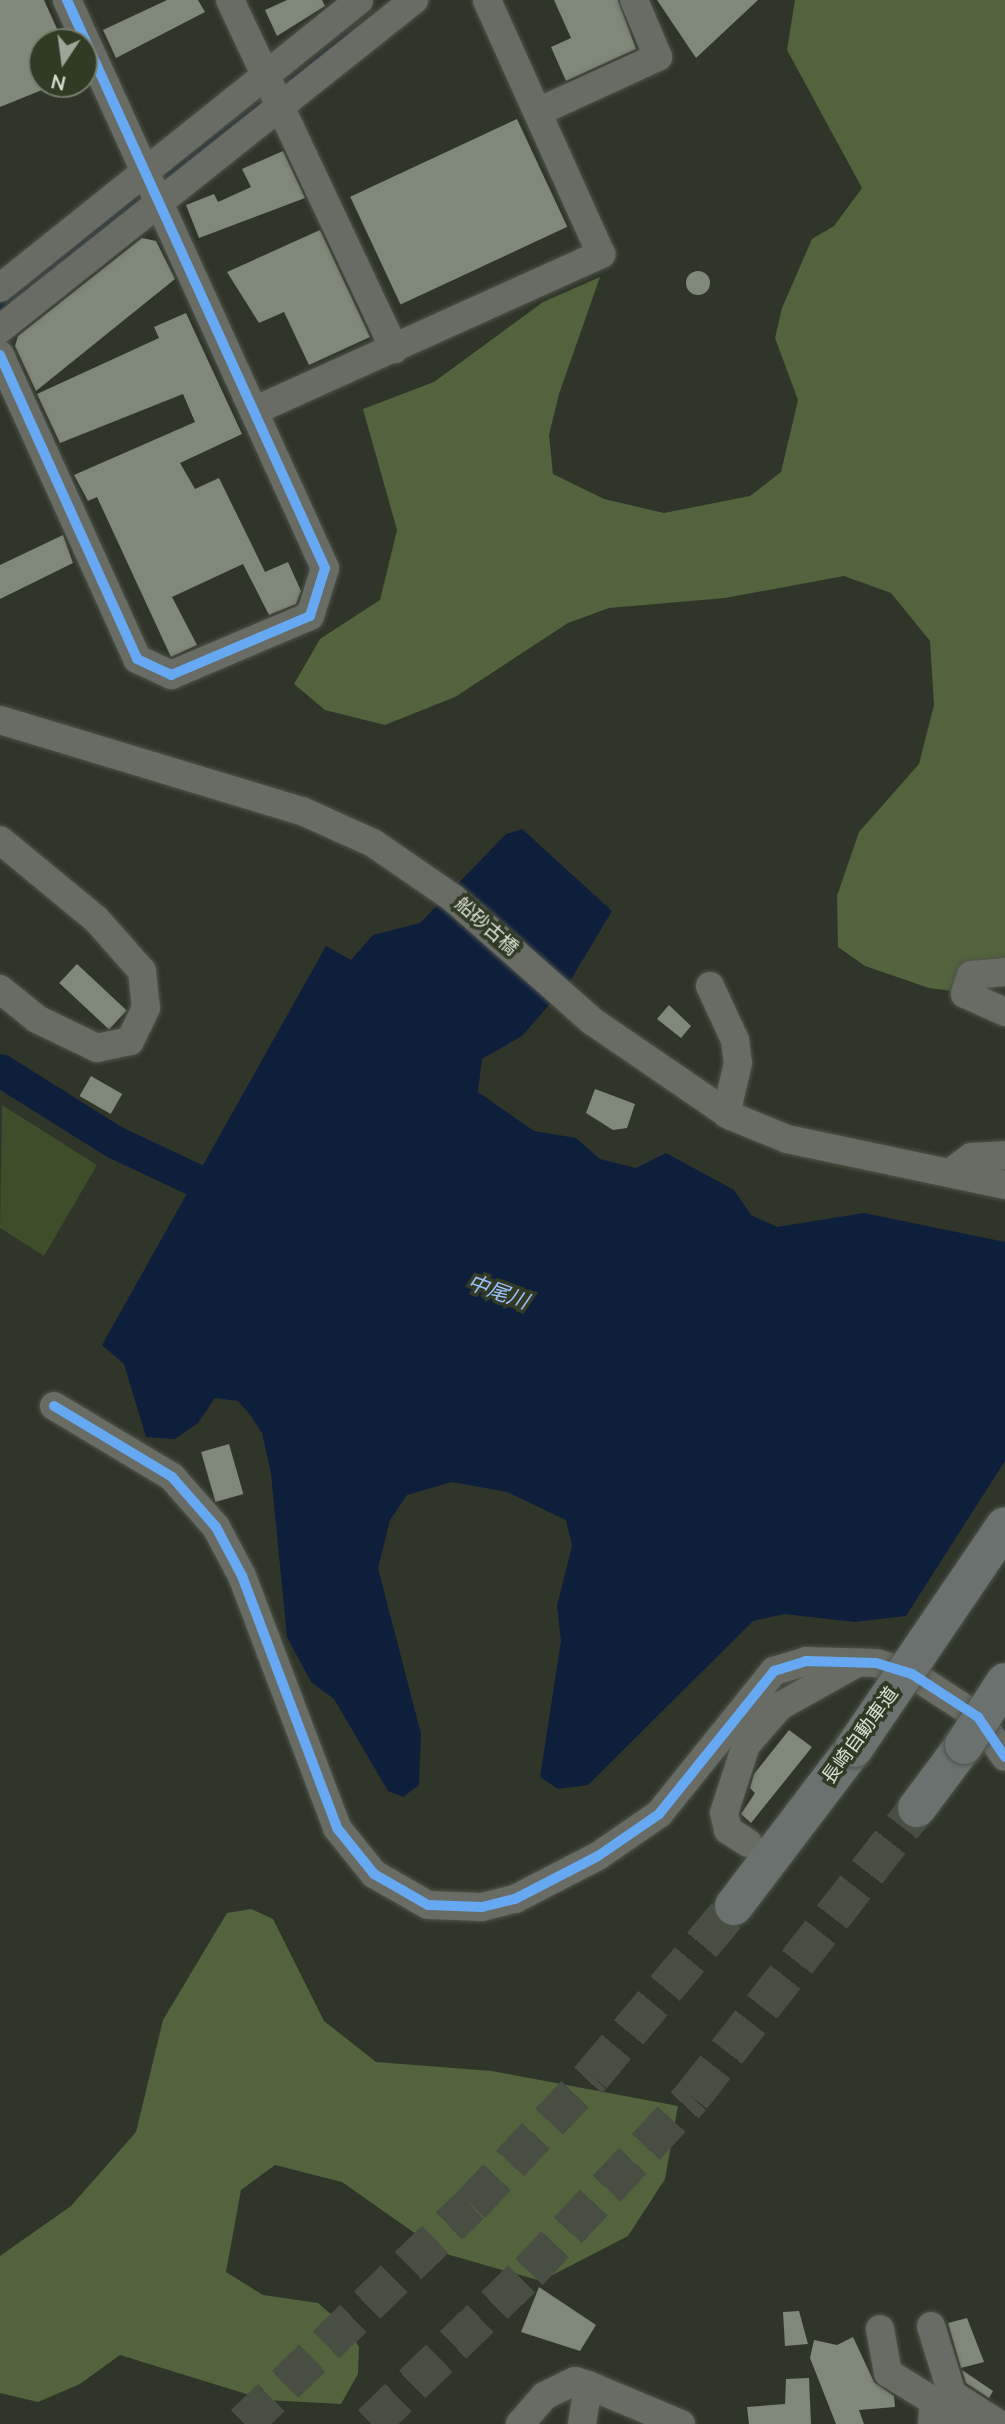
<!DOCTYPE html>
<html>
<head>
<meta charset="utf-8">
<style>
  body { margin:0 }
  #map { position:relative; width:1005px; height:2424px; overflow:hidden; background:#2f3529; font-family:"Nunito Sans","Noto Sans JP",sans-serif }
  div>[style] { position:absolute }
  .green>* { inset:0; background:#3e4d2a }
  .forest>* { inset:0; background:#52633d }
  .water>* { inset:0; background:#0e1f3c }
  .pier>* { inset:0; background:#2f3529 }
  .stream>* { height:5px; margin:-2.5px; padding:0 2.5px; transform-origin:2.5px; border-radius:2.5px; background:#0e1f3c }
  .river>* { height:33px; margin:-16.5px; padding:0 16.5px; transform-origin:16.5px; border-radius:16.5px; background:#0e1f3c }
  .building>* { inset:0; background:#808879; transform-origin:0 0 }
  .round { border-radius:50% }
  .highway-tunnel>* { height:38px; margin-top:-19px; transform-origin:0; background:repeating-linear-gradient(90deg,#484f42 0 38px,transparent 0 57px) }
  .roads { filter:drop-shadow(0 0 2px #4e5348) drop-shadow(0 0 2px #4e5348) }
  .minor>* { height:28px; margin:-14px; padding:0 14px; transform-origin:14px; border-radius:14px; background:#686c64 }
  .highway>* { height:38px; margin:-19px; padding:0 19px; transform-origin:19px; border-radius:19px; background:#6a716f }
  .bridges { filter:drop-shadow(0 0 2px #4e5348) drop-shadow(0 0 2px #4e5348) }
  .highway-bridge>* { height:38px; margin:-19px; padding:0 19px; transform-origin:19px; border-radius:19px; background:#6a716f }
  .cycleway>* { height:10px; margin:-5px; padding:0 5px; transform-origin:5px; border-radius:5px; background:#66a8f1 }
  span { translate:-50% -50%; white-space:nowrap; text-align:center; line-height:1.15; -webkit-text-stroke:7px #303a24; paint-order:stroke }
  .street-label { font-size:19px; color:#d9e0d2 }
  .water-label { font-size:21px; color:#9cc0fe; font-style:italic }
  .north { position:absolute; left:28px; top:28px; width:70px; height:70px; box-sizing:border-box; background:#303a24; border:2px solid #747c6a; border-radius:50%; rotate:193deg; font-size:19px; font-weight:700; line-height:28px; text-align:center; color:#d9e0d2 }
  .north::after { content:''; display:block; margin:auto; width:24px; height:32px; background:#9ea497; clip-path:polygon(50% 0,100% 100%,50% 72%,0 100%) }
</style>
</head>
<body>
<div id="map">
  <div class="green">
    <i style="clip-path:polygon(2px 1105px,97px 1165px,44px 1256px,0 1228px)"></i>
  </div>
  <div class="forest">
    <i style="clip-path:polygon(795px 0,1005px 0,1005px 978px,984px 995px,929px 988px,865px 966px,838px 947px,837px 896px,859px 832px,919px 764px,934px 705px,930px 641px,891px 593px,844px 576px,725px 598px,609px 608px,568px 623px,455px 697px,385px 725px,325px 710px,294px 684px,320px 639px,380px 600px,397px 530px,363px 409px,434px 382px,543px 302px,600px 277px,559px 394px,549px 435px,553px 474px,604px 499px,664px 513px,750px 496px,781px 472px,798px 400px,775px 338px,782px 308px,812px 239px,834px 226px,862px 188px,787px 50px)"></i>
    <i style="clip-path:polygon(251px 1909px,273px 1919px,324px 2021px,376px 2062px,492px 2071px,678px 2106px,665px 2179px,628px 2236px,541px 2281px,443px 2253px,342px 2182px,275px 2165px,241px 2190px,226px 2272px,263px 2295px,318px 2303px,349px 2330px,359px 2347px,358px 2374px,341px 2404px,266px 2400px,120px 2355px,80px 2384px,38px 2402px,0 2393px,0 2256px,71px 2206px,136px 2132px,163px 2020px,227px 1913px)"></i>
  </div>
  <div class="water">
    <i style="clip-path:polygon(522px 829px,612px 911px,570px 981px,522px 1036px,482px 1059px,478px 1092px,534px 1131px,576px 1138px,600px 1159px,636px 1168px,666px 1153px,734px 1190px,751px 1215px,777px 1227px,864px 1213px,1005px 1242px,1005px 1658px,959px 1623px,905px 1616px,855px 1622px,784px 1614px,753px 1621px,588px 1785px,558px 1789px,540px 1777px,561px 1641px,557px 1606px,572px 1546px,566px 1520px,507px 1492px,452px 1482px,407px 1495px,390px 1520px,378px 1568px,421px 1734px,419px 1785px,403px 1797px,388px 1791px,334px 1699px,311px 1682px,287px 1637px,271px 1474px,262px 1433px,251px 1416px,238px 1401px,215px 1398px,198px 1423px,175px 1439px,146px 1437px,124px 1364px,102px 1345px,326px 946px,351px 960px,373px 935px,420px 923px,506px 834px)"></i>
  </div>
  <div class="pier">
    <i style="clip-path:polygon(1005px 1461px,1005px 1661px,958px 1627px,904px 1619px)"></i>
  </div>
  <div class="stream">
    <i style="left:282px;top:86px;width:84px;rotate:-38.2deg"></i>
    <i style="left:160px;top:181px;width:134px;rotate:-37.7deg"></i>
    <i style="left:0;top:306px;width:183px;rotate:-38.1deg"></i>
  </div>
  <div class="river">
    <i style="left:0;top:1070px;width:136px;rotate:32.1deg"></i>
    <i style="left:115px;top:1142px;width:132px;rotate:25.2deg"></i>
  </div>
  <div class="building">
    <i style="clip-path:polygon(0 0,44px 0,63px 42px,42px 42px,42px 90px,0 107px)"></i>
    <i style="clip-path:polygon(167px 0,198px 0,205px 12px,116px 58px,103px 30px)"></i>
    <i style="clip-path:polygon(287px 0,322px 0,325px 6px,277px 36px,265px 10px)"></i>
    <i style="clip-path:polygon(554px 0,618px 0,636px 49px,566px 81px,551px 47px,571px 38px)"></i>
    <i style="clip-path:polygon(657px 0,758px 0,696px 58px)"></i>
    <i style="left:517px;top:119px;width:119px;height:184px;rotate:65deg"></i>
    <i style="clip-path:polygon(283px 151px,305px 198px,199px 238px,186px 205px,214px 194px,218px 202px,251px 187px,242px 169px)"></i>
    <i style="clip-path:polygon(320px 230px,370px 337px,309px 365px,284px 312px,259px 323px,227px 272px)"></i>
    <i style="clip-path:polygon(142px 238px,156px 241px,175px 279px,36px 391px,15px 346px,18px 336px)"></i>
    <i class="round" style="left:686px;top:271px;width:24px;height:24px"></i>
    <i style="clip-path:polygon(186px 313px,242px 434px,180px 463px,195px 489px,219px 478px,265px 572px,288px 562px,301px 591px,296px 604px,269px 615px,243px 564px,172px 597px,197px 645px,171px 657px,97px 497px,88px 501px,74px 475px,195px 422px,183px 394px,60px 443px,37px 394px,159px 338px,154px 327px)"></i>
    <i style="clip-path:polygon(63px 535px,73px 563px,0 599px,0 565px)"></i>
    <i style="left:77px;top:964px;width:68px;height:26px;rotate:43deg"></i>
    <i style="clip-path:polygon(669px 1005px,691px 1026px,681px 1038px,657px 1019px)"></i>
    <i style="left:91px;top:1076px;width:36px;height:23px;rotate:30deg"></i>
    <i style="clip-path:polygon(595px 1089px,635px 1104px,627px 1128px,613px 1130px,586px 1113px)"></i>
    <i style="left:229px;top:1444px;width:52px;height:29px;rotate:74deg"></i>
    <i style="clip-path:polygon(789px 1730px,812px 1747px,751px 1823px,741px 1814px,755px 1793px,750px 1788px,754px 1774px)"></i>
    <i style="clip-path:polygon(539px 2287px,596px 2325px,580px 2351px,521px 2332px)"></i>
    <i style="clip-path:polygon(799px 2311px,808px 2344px,785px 2346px,783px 2312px)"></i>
    <i style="clip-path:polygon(967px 2318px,984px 2362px,961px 2368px,948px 2323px)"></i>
    <i style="clip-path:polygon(853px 2337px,874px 2382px,894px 2396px,895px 2407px,859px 2410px,864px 2424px,836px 2424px,810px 2358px,814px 2340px,837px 2345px)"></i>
    <i style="clip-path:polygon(962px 2370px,993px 2391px,989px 2398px,966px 2383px)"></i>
    <i style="clip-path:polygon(809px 2378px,811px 2424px,749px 2424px,747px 2407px,785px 2404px,786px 2379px)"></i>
  </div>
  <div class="highway-tunnel">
    <i style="left:244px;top:2424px;width:315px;rotate:-44deg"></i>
    <i style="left:471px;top:2205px;width:177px;rotate:-46.8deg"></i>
    <i style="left:592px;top:2076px;width:222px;rotate:-50.1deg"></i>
    <i style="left:371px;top:2424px;width:219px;rotate:-43.9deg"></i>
    <i style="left:529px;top:2272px;width:239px;rotate:-47deg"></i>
    <i style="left:692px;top:2097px;width:366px;rotate:-52.1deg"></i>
  </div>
  <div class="roads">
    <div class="minor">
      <i style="left:230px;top:0;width:386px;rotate:64.8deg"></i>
      <i style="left:540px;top:111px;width:130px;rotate:-24.6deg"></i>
      <i style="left:658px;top:57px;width:62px;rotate:-112.8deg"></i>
      <i style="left:0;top:288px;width:460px;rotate:-38.7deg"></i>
      <i style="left:0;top:329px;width:529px;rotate:-38.47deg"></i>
      <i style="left:0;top:355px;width:333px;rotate:65.7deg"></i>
      <i style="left:137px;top:659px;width:38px;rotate:25deg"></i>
      <i style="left:171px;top:675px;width:151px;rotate:-23deg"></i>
      <i style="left:310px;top:616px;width:50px;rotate:-72.6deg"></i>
      <i style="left:325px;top:568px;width:624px;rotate:-114.43deg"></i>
      <i style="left:256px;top:410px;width:379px;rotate:-24.3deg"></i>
      <i style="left:601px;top:254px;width:278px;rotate:-114.2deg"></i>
      <i style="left:0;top:720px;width:315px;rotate:16.8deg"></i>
      <i style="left:302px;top:811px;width:78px;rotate:24.3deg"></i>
      <i style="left:373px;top:843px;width:97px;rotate:34.5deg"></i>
      <i style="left:453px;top:898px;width:186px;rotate:41.5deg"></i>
      <i style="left:592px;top:1021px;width:168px;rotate:34.4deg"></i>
      <i style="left:731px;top:1116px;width:61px;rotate:22.3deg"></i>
      <i style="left:787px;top:1139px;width:223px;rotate:11.9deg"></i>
      <i style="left:0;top:840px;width:124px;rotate:39.5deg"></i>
      <i style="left:96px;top:919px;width:69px;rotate:48.5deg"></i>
      <i style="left:142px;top:971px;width:37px;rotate:84deg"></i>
      <i style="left:146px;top:1008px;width:37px;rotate:116deg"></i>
      <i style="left:130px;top:1041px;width:34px;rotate:168deg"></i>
      <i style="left:97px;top:1048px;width:67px;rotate:-154.2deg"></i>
      <i style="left:37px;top:1019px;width:48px;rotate:-141deg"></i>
      <i style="left:1005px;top:972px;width:34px;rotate:175deg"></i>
      <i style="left:971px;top:975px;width:20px;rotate:108deg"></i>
      <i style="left:965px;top:994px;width:44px;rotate:24.2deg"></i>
      <i style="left:710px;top:986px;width:60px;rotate:65.2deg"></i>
      <i style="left:735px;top:1040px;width:23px;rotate:83deg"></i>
      <i style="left:738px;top:1063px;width:52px;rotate:103.2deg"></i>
      <i style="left:950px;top:1173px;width:26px;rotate:-37deg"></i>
      <i style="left:971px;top:1157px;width:34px;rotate:-3deg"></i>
      <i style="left:54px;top:1406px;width:138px;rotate:31deg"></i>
      <i style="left:172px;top:1477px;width:67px;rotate:48.7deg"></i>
      <i style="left:216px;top:1527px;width:55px;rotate:62deg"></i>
      <i style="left:242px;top:1576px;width:269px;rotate:69.3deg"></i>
      <i style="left:337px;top:1828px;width:59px;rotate:51.2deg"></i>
      <i style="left:374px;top:1874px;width:62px;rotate:29.9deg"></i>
      <i style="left:428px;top:1905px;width:54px;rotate:2.1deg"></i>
      <i style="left:482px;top:1907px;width:34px;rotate:-14deg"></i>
      <i style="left:515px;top:1899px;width:93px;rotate:-27.4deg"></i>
      <i style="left:598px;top:1856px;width:74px;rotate:-34.5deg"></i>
      <i style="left:659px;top:1814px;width:184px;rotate:-51.2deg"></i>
      <i style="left:774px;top:1671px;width:34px;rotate:-17deg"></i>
      <i style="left:806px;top:1661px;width:70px;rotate:1.6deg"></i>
      <i style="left:876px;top:1663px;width:38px;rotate:17deg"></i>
      <i style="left:912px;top:1674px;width:79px;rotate:33.1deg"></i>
      <i style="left:978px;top:1717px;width:48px;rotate:56deg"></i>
      <i style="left:748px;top:1843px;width:24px;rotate:-147deg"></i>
      <i style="left:728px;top:1830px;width:17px;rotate:-103deg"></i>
      <i style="left:724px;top:1813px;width:71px;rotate:-72.1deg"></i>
      <i style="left:746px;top:1745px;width:52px;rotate:-48.9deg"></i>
      <i style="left:780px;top:1706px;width:88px;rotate:-29.2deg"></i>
      <i style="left:931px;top:2326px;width:71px;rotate:72.8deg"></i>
      <i style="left:880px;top:2329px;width:45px;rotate:79.7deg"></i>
      <i style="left:888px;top:2373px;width:97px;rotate:31.6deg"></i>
      <i style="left:520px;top:2424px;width:37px;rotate:-49deg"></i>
      <i style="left:544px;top:2396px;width:34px;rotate:-26deg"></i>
      <i style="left:575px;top:2381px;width:14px;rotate:17deg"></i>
      <i style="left:582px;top:2424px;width:39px;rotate:-81deg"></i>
      <i style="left:588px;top:2385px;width:101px;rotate:22.8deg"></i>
      <i style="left:932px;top:2424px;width:13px;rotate:-86deg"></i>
      <i style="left:933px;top:2411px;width:25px;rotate:-42deg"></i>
      <i style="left:952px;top:2394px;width:56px;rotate:32.6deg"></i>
    </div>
    <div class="highway">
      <i style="left:917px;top:1808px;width:79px;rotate:-53.3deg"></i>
      <i style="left:734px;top:1906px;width:198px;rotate:-52.8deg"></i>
    </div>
  </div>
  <div class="bridges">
    <div class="highway-bridge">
      <i style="left:964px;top:1745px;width:75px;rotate:-56.9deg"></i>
      <i style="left:854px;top:1748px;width:268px;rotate:-55.8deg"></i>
    </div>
  </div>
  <div class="cycleway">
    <i style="left:0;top:355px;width:333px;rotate:65.7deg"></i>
    <i style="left:137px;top:659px;width:38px;rotate:25deg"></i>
    <i style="left:171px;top:675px;width:151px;rotate:-23deg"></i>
    <i style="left:310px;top:616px;width:50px;rotate:-72.6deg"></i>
    <i style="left:325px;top:568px;width:624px;rotate:-114.43deg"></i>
    <i style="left:54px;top:1406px;width:138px;rotate:31deg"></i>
    <i style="left:172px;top:1477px;width:67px;rotate:48.7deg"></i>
    <i style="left:216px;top:1527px;width:55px;rotate:62deg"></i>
    <i style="left:242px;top:1576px;width:269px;rotate:69.3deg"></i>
    <i style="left:337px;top:1828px;width:59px;rotate:51.2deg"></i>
    <i style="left:374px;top:1874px;width:62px;rotate:29.9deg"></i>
    <i style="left:428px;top:1905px;width:54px;rotate:2.1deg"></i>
    <i style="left:482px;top:1907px;width:34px;rotate:-14deg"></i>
    <i style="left:515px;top:1899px;width:93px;rotate:-27.4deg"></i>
    <i style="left:598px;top:1856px;width:74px;rotate:-34.5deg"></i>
    <i style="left:659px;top:1814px;width:184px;rotate:-51.2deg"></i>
    <i style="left:774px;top:1671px;width:34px;rotate:-17deg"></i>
    <i style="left:806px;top:1661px;width:70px;rotate:1.6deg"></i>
    <i style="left:876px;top:1663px;width:38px;rotate:17deg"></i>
    <i style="left:912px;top:1674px;width:79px;rotate:33.1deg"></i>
    <i style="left:978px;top:1717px;width:48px;rotate:56deg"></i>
  </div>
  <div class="street-label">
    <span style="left:486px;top:927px;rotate:41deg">船砂古橋</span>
    <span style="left:861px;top:1736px;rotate:-54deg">長崎自動車道</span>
  </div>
  <div class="water-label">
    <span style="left:498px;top:1292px;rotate:20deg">中尾川</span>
  </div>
  <div class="north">N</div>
</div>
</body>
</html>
